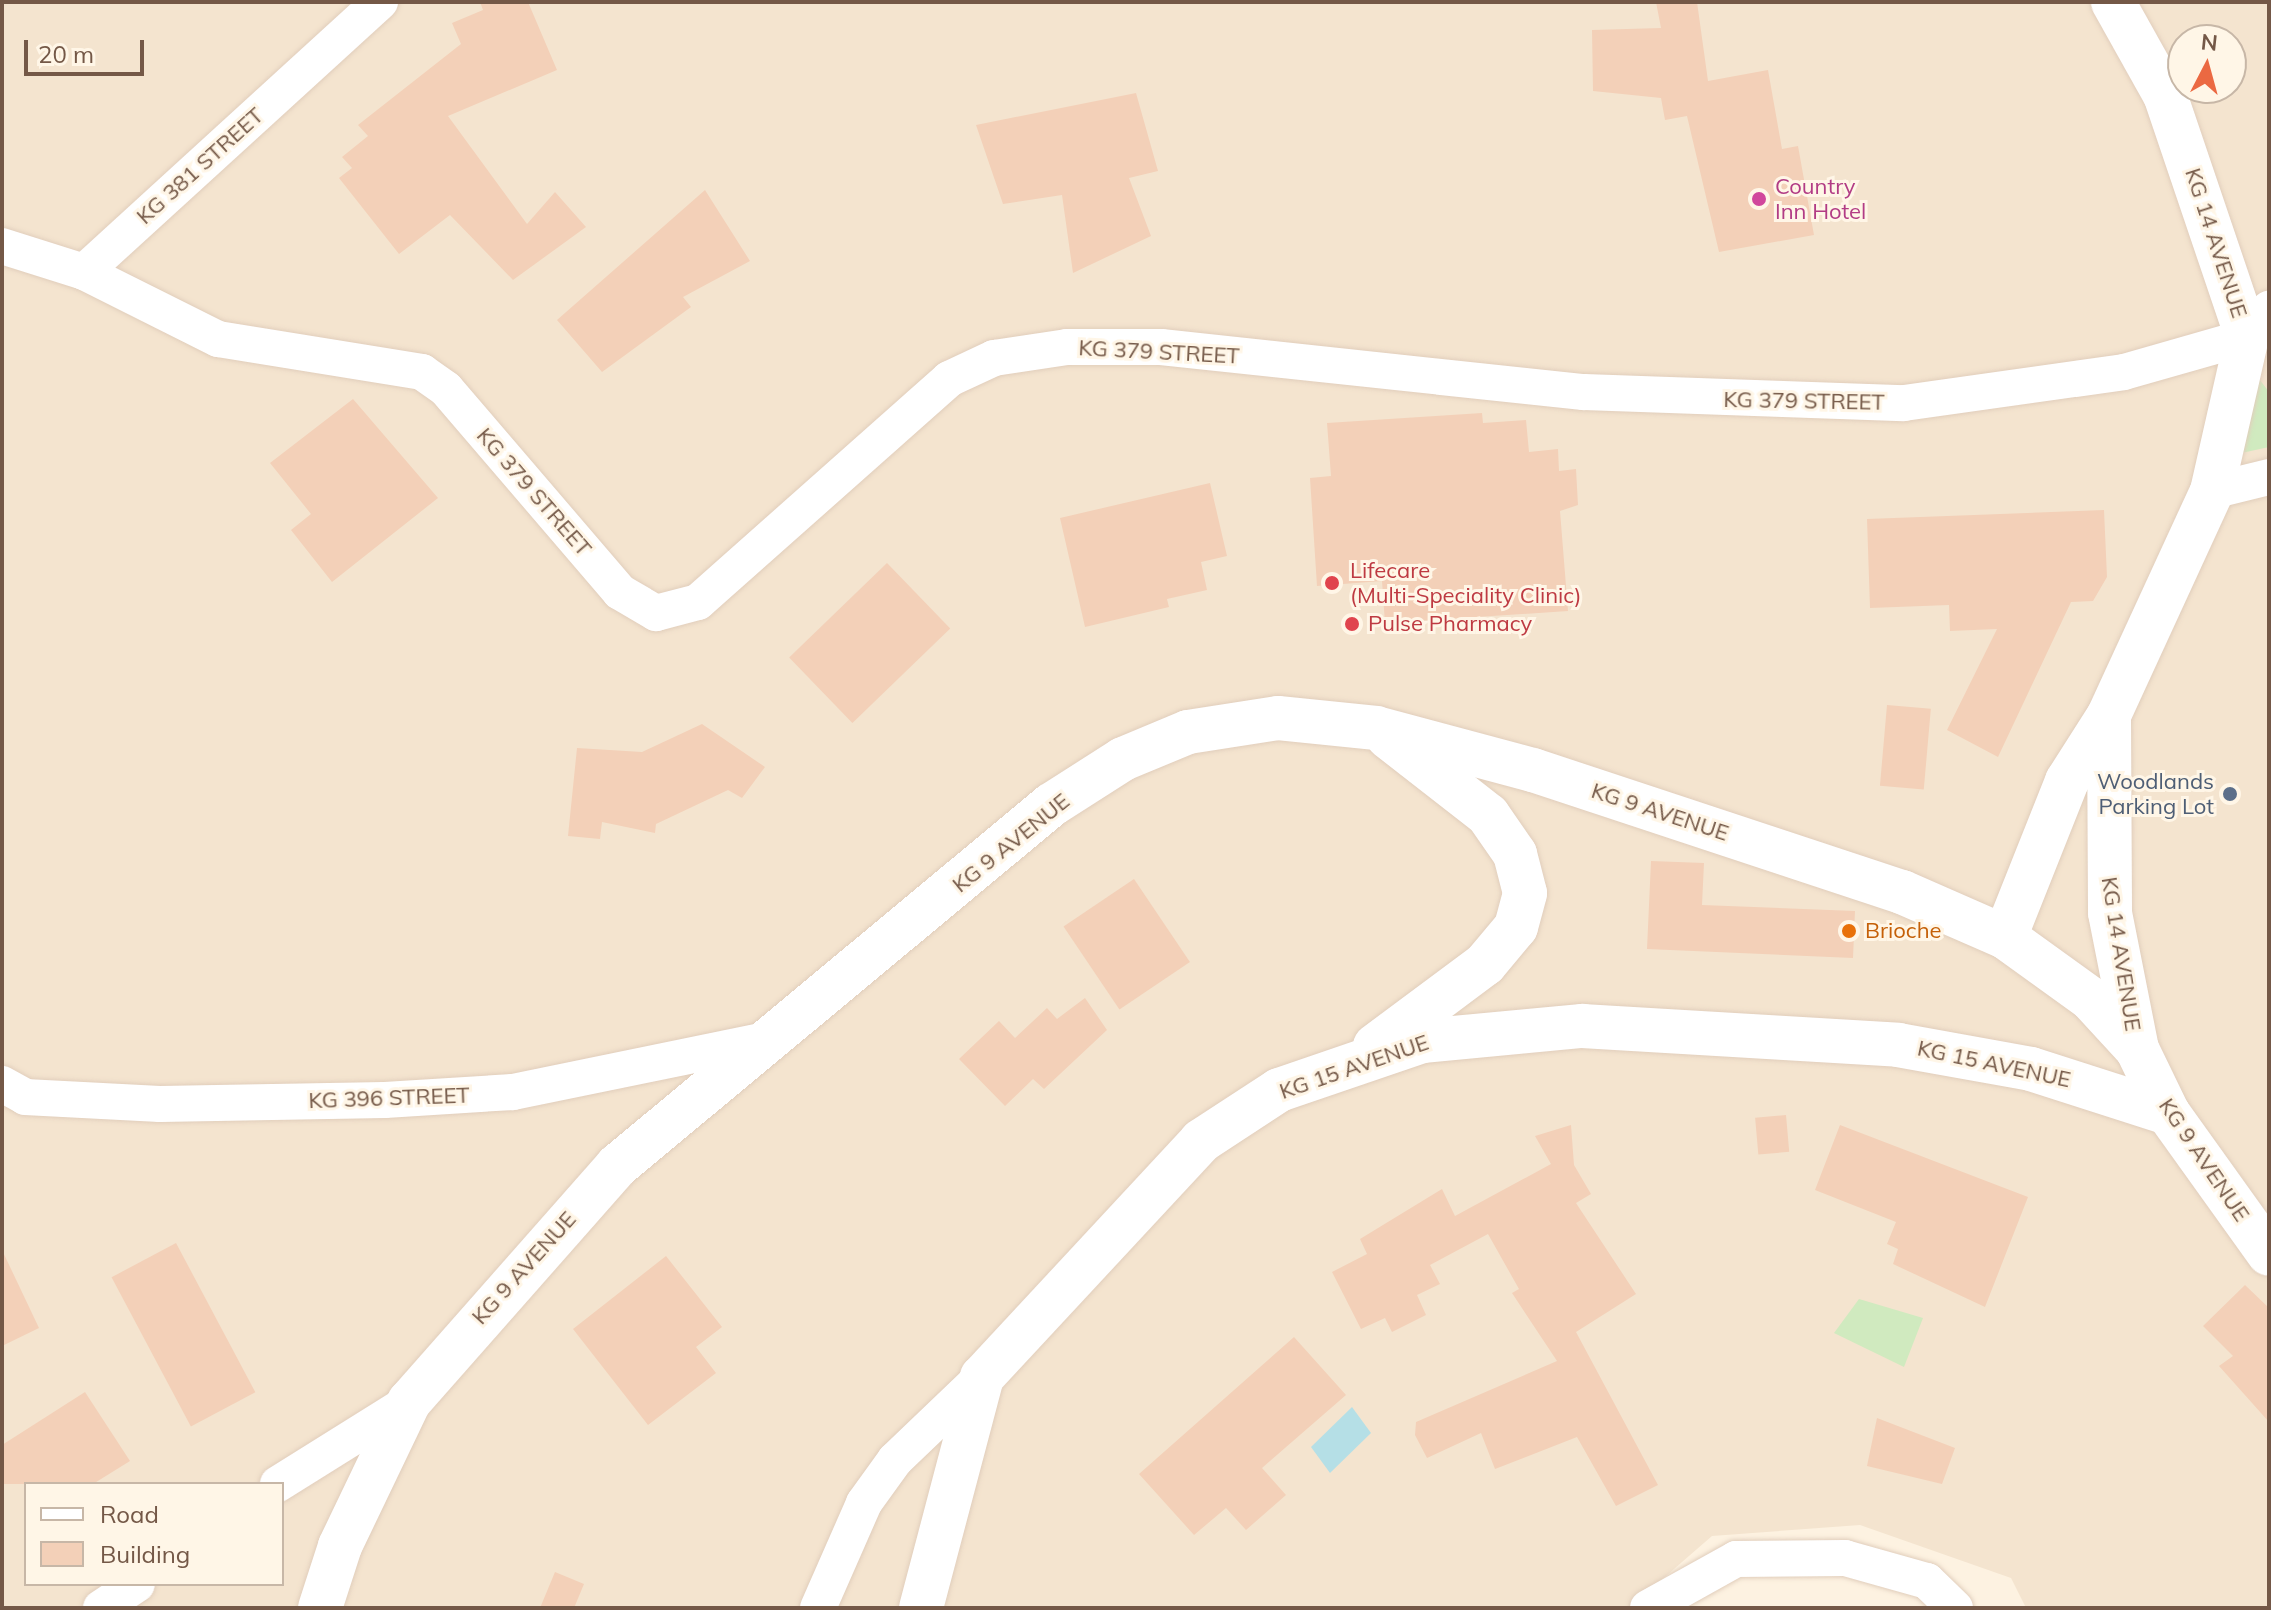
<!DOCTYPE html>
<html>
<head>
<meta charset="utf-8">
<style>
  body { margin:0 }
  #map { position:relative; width:2271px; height:1610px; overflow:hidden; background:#fdf2e1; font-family:Mulish,sans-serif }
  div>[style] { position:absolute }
  .residential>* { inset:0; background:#f4e4cf }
  .green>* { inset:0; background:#d0eabf }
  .water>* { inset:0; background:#b5dfe6 }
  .building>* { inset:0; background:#f3d0b8; transform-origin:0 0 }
  .roads { filter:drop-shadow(0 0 2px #e1cebc) drop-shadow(0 0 2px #e1cebc) }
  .street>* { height:36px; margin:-18px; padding:0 18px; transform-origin:18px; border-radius:18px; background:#fff }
  .secondary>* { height:44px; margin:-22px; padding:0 22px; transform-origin:22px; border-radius:22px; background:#fff }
  .dots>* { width:22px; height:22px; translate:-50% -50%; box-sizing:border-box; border:4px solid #fff6e7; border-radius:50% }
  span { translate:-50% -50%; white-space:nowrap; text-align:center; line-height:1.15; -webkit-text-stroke:6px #fff6e7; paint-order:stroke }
  .street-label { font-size:22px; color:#745847 }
  .hotel-label { font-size:22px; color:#b23c85 }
  .left { translate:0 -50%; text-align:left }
  .health-label { font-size:22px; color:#be3a42 }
  .service-label { font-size:22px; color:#4e5e75 }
  .right { translate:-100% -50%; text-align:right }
  .food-label { font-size:22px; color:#c56008 }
  .frame { position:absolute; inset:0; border:4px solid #745847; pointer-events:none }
  .legend { position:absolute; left:24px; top:1482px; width:260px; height:104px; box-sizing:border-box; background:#fff6e7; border:2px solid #c7b7a7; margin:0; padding:10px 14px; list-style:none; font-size:24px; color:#745847 }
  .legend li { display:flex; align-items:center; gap:16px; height:40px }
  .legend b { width:40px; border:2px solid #c7b7a7 }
  .north { position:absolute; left:2167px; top:24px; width:80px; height:80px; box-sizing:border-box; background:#fff6e7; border:2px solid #c7b7a7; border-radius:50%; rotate:6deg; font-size:22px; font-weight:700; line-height:32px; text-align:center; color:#745847 }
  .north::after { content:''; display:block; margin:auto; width:28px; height:36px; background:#eb6942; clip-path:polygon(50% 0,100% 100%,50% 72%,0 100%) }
  .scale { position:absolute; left:24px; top:40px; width:120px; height:36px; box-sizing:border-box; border:4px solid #745847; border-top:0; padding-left:10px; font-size:24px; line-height:28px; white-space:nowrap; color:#745847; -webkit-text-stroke:6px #fff6e7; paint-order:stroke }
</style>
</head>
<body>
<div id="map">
  <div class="residential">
    <i style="clip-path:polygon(evenodd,2px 2px,2269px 2px,2269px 1608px,2026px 1608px,2011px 1578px,1860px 1525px,1712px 1536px,1629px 1608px,2px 1608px,2px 2px,2183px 40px,2231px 40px,2231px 88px,2183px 88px,2183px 40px,2px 2px,26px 1484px,282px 1484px,282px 1584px,26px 1584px,26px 1484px)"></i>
  </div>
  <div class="green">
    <i style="clip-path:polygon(2247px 363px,2269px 392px,2269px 447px,2237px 454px)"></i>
    <i style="clip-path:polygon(1859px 1299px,1923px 1318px,1904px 1367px,1834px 1333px)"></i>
  </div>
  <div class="water">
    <i style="clip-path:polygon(1352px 1407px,1371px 1433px,1330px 1473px,1311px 1447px)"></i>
  </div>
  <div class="building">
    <i style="clip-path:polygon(480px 2px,528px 2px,557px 70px,448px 116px,527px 224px,555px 192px,586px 227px,513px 280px,450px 215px,399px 254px,339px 178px,352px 168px,342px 157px,368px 136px,358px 125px,461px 44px,452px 23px,483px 10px)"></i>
    <i style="clip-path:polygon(1656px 2px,1697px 2px,1708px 81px,1768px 70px,1782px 149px,1798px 146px,1814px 235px,1719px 252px,1687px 116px,1665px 120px,1661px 98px,1593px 91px,1592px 30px,1661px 28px)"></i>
    <i style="clip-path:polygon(1136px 93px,1158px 171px,1129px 178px,1151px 236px,1073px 273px,1062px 195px,1003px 204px,976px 125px)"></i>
    <i style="clip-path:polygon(705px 190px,750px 261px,683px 297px,691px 307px,602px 372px,557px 320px)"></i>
    <i style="clip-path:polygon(353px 399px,438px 498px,332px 582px,291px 530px,311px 514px,270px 463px)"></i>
    <i style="clip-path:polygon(1482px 413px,1483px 423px,1526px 420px,1529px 452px,1558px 449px,1559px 471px,1576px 469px,1578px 505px,1560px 511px,1568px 611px,1385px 623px,1382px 581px,1317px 586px,1310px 478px,1331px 476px,1327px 423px)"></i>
    <i style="clip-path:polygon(1210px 483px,1227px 556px,1201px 562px,1207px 590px,1167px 599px,1169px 607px,1085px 627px,1060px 518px)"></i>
    <i style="clip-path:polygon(2104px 510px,2107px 577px,2093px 601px,2071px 602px,1998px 757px,1947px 730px,1997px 629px,1950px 631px,1949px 605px,1870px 608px,1867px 519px)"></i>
    <i style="left:887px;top:563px;width:91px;height:136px;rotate:46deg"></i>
    <i style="left:1887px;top:705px;width:44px;height:81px;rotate:5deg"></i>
    <i style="clip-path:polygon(702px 724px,765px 767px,742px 798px,728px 790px,656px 824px,655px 833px,602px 822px,600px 839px,568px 836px,577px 748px,642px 752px)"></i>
    <i style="clip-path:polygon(1651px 861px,1704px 863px,1702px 905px,1855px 911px,1853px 958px,1647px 949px)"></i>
    <i style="left:1134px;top:879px;width:100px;height:85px;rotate:56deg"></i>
    <i style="clip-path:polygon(1085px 998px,1107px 1030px,1044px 1089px,1033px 1079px,1005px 1106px,959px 1059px,999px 1021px,1015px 1038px,1047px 1008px,1057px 1019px)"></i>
    <i style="left:1786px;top:1115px;width:37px;height:31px;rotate:85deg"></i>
    <i style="clip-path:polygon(1571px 1125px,1574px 1165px,1591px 1194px,1576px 1203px,1636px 1294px,1576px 1332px,1658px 1485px,1616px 1506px,1577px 1437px,1495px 1469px,1481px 1433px,1427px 1458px,1415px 1435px,1416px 1422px,1557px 1361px,1512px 1293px,1519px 1289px,1488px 1234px,1430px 1265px,1440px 1284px,1417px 1295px,1426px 1315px,1392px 1332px,1385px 1318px,1361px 1329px,1332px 1272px,1367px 1254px,1360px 1239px,1442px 1189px,1455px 1216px,1551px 1164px,1535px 1136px)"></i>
    <i style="clip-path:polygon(1840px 1125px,2028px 1197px,1985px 1307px,1893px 1264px,1898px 1249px,1887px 1244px,1896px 1222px,1815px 1190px)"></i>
    <i style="left:176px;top:1243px;width:169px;height:73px;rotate:62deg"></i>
    <i style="clip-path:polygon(2px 1250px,39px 1328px,2px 1346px)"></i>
    <i style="clip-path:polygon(666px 1256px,722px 1327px,696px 1347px,716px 1373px,648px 1425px,573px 1329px)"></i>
    <i style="clip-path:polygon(2245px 1285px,2269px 1308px,2269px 1422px,2219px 1366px,2233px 1356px,2203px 1326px)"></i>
    <i style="clip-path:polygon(1294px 1337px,1346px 1395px,1262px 1468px,1286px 1495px,1246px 1530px,1226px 1508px,1194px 1535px,1139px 1474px)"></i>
    <i style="clip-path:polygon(85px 1392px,130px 1461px,93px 1484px,2px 1484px,2px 1445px)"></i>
    <i style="clip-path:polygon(1877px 1418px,1955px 1448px,1942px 1484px,1867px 1466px)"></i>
    <i style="clip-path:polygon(555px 1572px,584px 1584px,574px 1608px,540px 1608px)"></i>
  </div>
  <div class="roads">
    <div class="street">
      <i style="left:2px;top:246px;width:86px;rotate:17.6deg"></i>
      <i style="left:84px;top:272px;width:401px;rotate:-42.4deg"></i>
      <i style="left:84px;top:272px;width:150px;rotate:26.6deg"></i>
      <i style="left:218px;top:339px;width:207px;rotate:9.2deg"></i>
      <i style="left:422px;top:372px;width:29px;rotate:35deg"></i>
      <i style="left:446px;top:389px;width:267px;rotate:49.4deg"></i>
      <i style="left:620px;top:592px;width:42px;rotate:30.3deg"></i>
      <i style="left:656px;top:613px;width:43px;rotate:-14.7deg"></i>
      <i style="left:698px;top:602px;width:336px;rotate:-41.6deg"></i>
      <i style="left:949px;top:379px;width:50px;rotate:-25deg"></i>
      <i style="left:994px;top:358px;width:74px;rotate:-8.6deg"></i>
      <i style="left:1067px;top:347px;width:94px"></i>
      <i style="left:1161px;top:347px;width:425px;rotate:6.1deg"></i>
      <i style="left:1584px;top:392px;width:320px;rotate:2deg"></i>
      <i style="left:1904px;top:403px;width:222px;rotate:-8deg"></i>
      <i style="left:2124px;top:372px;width:128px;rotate:-15.9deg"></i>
      <i style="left:2247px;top:337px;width:36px;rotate:-52deg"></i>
      <i style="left:2212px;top:491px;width:59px;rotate:-13.8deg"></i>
      <i style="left:2px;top:1084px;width:26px;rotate:29deg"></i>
      <i style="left:25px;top:1097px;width:135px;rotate:3deg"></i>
      <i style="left:160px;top:1104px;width:225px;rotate:-1deg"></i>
      <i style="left:385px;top:1100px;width:128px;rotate:-3.6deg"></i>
      <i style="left:513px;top:1092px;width:263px;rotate:-11.6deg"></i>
      <i style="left:278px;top:1484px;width:155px;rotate:-32deg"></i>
      <i style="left:101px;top:1608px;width:43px;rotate:-33.7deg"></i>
      <i style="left:818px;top:1608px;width:115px;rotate:-66.3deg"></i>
      <i style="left:864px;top:1503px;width:53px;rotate:-54.2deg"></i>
      <i style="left:895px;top:1460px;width:120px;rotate:-43.7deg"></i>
      <i style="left:1648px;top:1608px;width:101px;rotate:-29.1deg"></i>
      <i style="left:1736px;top:1559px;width:109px;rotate:-0.5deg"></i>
      <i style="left:1845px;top:1558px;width:85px;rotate:15.7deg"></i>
      <i style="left:1927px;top:1581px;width:39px;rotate:44deg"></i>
    </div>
    <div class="secondary">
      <i style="left:2109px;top:718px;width:195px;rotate:89.7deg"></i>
      <i style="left:2110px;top:913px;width:139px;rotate:78.8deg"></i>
      <i style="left:2005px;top:937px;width:168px;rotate:-68.3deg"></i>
      <i style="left:2067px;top:781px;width:78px;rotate:-57.5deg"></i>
      <i style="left:2109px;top:715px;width:247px;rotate:-65.3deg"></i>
      <i style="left:2212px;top:491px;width:158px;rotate:-77.2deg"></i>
      <i style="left:2247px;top:337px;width:256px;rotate:-108.7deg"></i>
      <i style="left:2165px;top:95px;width:107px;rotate:-119.2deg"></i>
      <i style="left:1375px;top:1046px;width:137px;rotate:-36.7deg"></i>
      <i style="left:1485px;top:964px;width:48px;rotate:-50deg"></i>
      <i style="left:1516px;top:927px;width:35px;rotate:-75deg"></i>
      <i style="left:1525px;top:893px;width:40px;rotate:-104.4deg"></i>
      <i style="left:1515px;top:854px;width:47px;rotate:-124.7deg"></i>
      <i style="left:1488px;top:815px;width:127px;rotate:-142deg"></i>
      <i style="left:320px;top:1608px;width:65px;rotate:-72.1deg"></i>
      <i style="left:340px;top:1546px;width:160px;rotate:-64.4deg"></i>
      <i style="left:409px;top:1402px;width:315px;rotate:-48.6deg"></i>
      <i style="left:617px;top:1166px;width:565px;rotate:-39.75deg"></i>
      <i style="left:1051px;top:805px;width:85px;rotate:-32.6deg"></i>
      <i style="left:1123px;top:759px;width:70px;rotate:-22.6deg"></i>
      <i style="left:1188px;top:732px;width:91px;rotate:-8.8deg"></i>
      <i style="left:1278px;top:718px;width:99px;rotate:5.8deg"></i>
      <i style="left:1376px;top:728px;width:163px;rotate:15deg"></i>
      <i style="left:1533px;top:770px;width:389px;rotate:18.3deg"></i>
      <i style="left:1902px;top:892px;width:112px;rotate:23.6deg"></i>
      <i style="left:2005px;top:937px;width:106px;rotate:35.8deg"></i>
      <i style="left:2091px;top:999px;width:68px;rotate:47.4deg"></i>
      <i style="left:2137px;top:1049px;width:71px;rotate:64.2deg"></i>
      <i style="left:2168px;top:1113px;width:173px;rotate:54.4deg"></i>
      <i style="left:921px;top:1608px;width:239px;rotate:-75.2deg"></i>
      <i style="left:982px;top:1377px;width:322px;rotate:-47.1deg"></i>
      <i style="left:1201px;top:1141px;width:93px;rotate:-33.2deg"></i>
      <i style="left:1279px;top:1090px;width:151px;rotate:-18.9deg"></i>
      <i style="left:1422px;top:1041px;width:161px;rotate:-5.4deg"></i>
      <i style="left:1582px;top:1026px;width:317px;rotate:3.4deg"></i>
      <i style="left:1898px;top:1045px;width:135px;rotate:10.2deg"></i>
      <i style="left:2031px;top:1069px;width:144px;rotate:17.8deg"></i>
    </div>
  </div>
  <div class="dots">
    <i style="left:1759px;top:199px;background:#d1479c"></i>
    <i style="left:1332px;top:583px;background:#e0444e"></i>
    <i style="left:1352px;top:624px;background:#e0444e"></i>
    <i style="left:2230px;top:794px;background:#5c6f8a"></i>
    <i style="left:1849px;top:931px;background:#e8710a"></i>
  </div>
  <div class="street-label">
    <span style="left:200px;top:166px;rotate:-42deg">KG 381 STREET</span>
    <span style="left:2216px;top:243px;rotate:72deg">KG 14 AVENUE</span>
    <span style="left:1159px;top:352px;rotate:3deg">KG 379 STREET</span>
    <span style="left:1804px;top:401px;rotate:1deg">KG 379 STREET</span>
    <span style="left:534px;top:492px;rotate:49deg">KG 379 STREET</span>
    <span style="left:1660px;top:812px;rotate:18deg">KG 9 AVENUE</span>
    <span style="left:1011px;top:843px;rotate:-39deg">KG 9 AVENUE</span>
    <span style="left:2121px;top:954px;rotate:81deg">KG 14 AVENUE</span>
    <span style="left:1994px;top:1064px;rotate:12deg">KG 15 AVENUE</span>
    <span style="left:1354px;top:1067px;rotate:-19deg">KG 15 AVENUE</span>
    <span style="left:389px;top:1098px;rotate:-2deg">KG 396 STREET</span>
    <span style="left:2204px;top:1160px;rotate:56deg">KG 9 AVENUE</span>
    <span style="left:524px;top:1268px;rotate:-48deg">KG 9 AVENUE</span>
  </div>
  <div class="hotel-label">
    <span class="left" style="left:1775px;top:199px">Country<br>Inn Hotel</span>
  </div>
  <div class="health-label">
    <span class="left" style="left:1350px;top:583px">Lifecare<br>(Multi-Speciality Clinic)</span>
    <span class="left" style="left:1368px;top:624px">Pulse Pharmacy</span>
  </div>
  <div class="service-label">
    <span class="right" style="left:2214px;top:794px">Woodlands<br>Parking Lot</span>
  </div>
  <div class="food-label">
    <span class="left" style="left:1865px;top:931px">Brioche</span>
  </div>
  <div class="frame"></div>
  <ul class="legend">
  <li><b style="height:10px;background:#fff"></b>Road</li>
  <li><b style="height:22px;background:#f3d0b8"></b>Building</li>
  </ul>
  <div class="north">N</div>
  <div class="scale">20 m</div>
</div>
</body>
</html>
